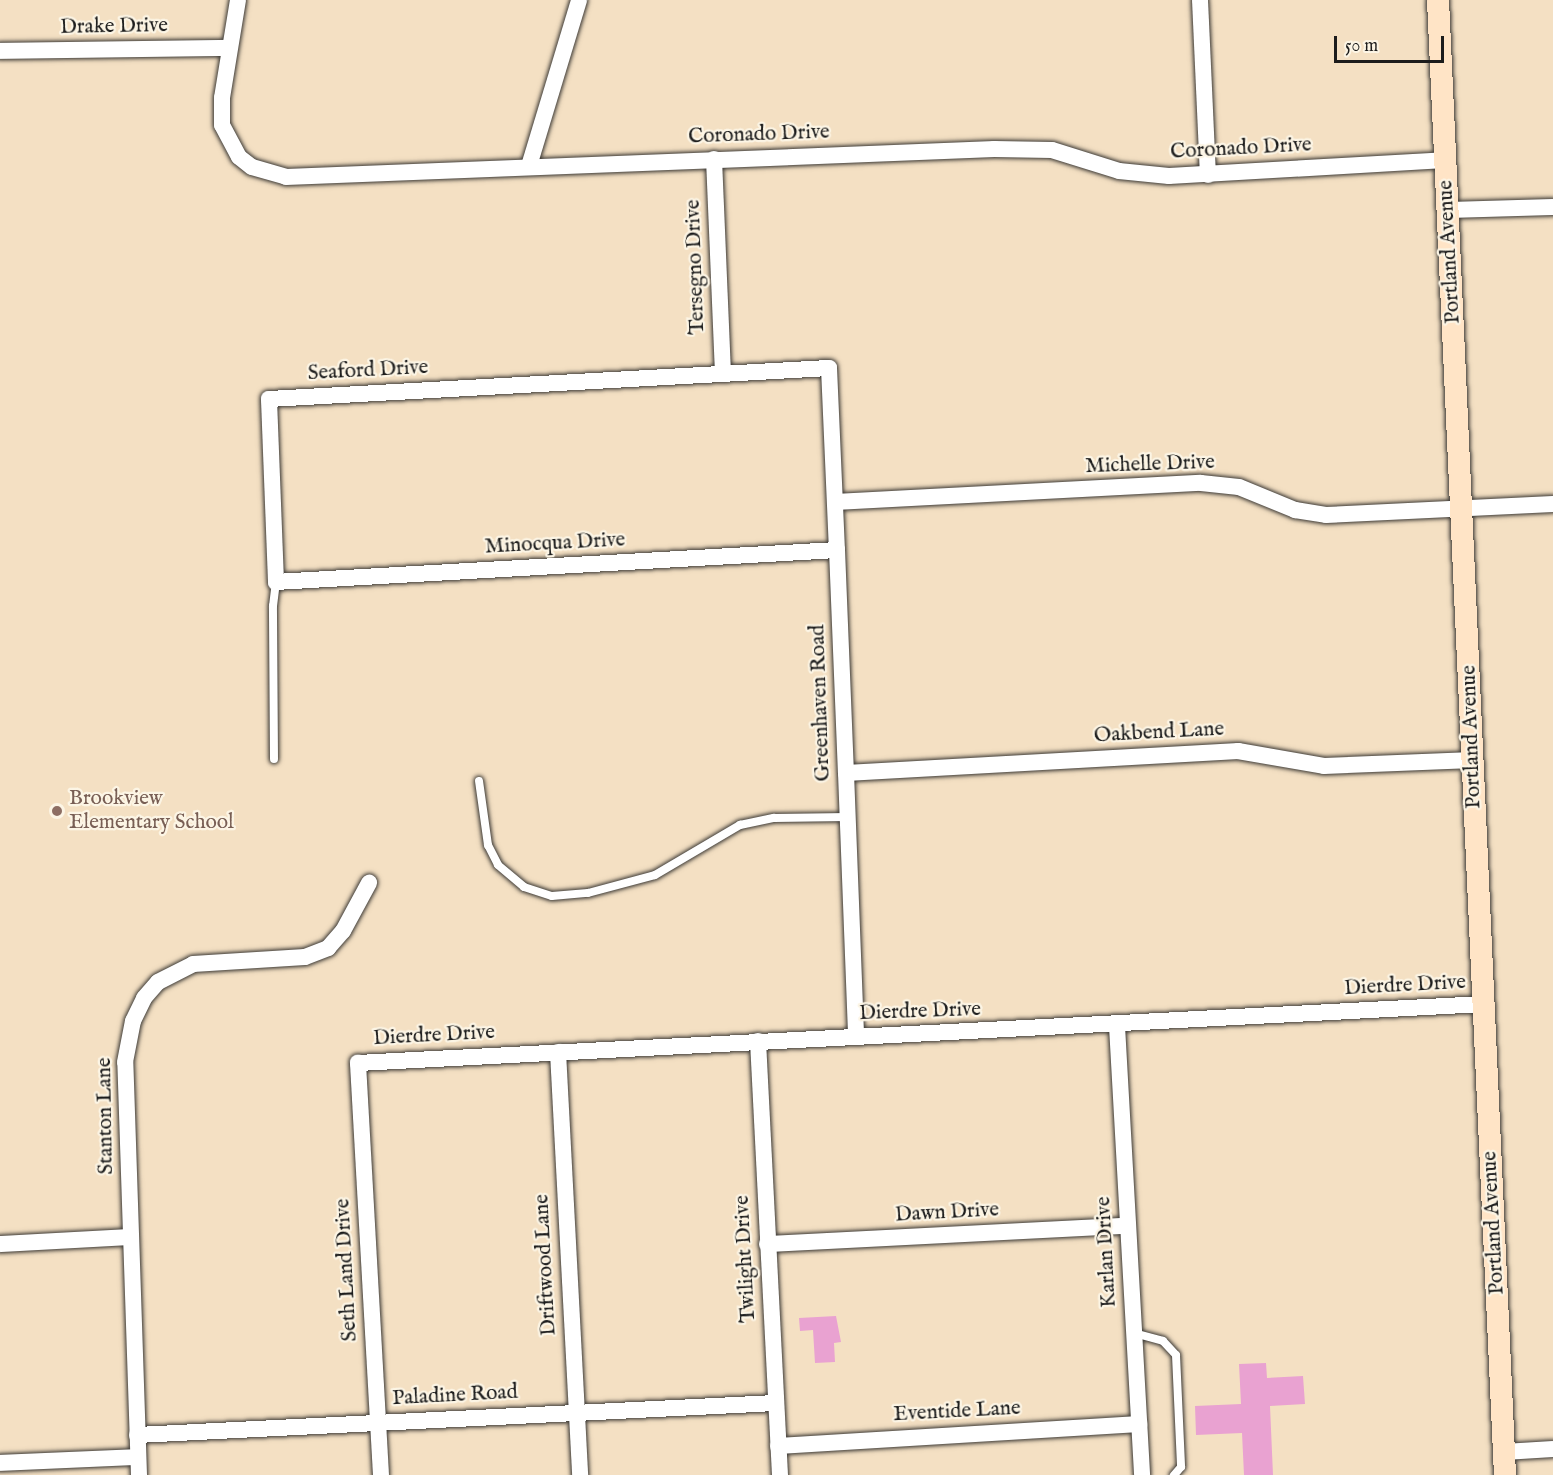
<!DOCTYPE html>
<html>
<head>
<meta charset="utf-8">
<style>
  body { margin:0 }
  #map { position:relative; width:1553px; height:1475px; overflow:hidden; background:#f4e0c3; font-family:"IM FELL English",serif }
  div>[style] { position:absolute }
  .building>* { inset:0; background:#e9a2d1 }
  .roads { filter:drop-shadow(0 0 2px #3c3935) drop-shadow(0 0 2px #3c3935) }
  .lane>* { height:8px; margin:-4px; padding:0 4px; transform-origin:4px; border-radius:4px; background:#fff }
  .street>* { height:16px; margin:-8px; padding:0 8px; transform-origin:8px; border-radius:8px; background:#fff }
  .secondary>* { height:22px; margin:-11px; padding:0 11px; transform-origin:11px; border-radius:11px; background:#ffe4c6 }
  .dots>* { width:16px; height:16px; translate:-50% -50%; box-sizing:border-box; border:3px solid #fcf5e5; border-radius:50% }
  span { translate:-50% -50%; white-space:nowrap; text-align:center; line-height:1.15; -webkit-text-stroke:4.5px #fcf5e5; paint-order:stroke }
  .street-label { font-size:21px; color:#1c1c1c }
  .education-label { font-size:21px; color:#785e54 }
  .left { translate:0 -50%; text-align:left }
  .scale { position:absolute; left:1334px; top:36px; width:110px; height:27px; box-sizing:border-box; border:3px solid #1c1c1c; border-top:0; padding-left:8px; font-size:18px; line-height:21px; white-space:nowrap; color:#1c1c1c; -webkit-text-stroke:4px #fcf5e5; paint-order:stroke }
</style>
</head>
<body>
<div id="map">
  <div class="building">
    <i style="clip-path:polygon(836px 1316px,841px 1342px,834px 1343px,835px 1362px,815px 1363px,813px 1330px,800px 1331px,799px 1318px)"></i>
    <i style="clip-path:polygon(1266px 1363px,1267px 1378px,1303px 1376px,1305px 1404px,1270px 1406px,1273px 1475px,1244px 1475px,1242px 1433px,1196px 1435px,1195px 1406px,1241px 1404px,1239px 1364px)"></i>
  </div>
  <div class="roads">
    <div class="lane">
      <i style="left:274px;top:759px;width:153px;rotate:-90.4deg"></i>
      <i style="left:273px;top:606px;width:24px;rotate:-83deg"></i>
      <i style="left:479px;top:781px;width:65px;rotate:82deg"></i>
      <i style="left:488px;top:845px;width:22px;rotate:63deg"></i>
      <i style="left:498px;top:865px;width:34px;rotate:40deg"></i>
      <i style="left:524px;top:887px;width:29px;rotate:18deg"></i>
      <i style="left:552px;top:896px;width:36px;rotate:-5deg"></i>
      <i style="left:588px;top:893px;width:69px;rotate:-15deg"></i>
      <i style="left:655px;top:875px;width:99px;rotate:-30.5deg"></i>
      <i style="left:740px;top:825px;width:35px;rotate:-12deg"></i>
      <i style="left:774px;top:818px;width:74px;rotate:-0.8deg"></i>
      <i style="left:1134px;top:1333px;width:30px;rotate:15deg"></i>
      <i style="left:1163px;top:1341px;width:19px;rotate:47deg"></i>
      <i style="left:1176px;top:1355px;width:112px;rotate:87.4deg"></i>
      <i style="left:1181px;top:1467px;width:11px;rotate:131deg"></i>
    </div>
    <div class="street">
      <i style="left:238px;top:0;width:99px;rotate:99.3deg"></i>
      <i style="left:222px;top:98px;width:27px;rotate:90deg"></i>
      <i style="left:222px;top:125px;width:36px;rotate:62deg"></i>
      <i style="left:239px;top:157px;width:16px;rotate:38deg"></i>
      <i style="left:252px;top:167px;width:35px;rotate:16deg"></i>
      <i style="left:286px;top:177px;width:709px;rotate:-2.26deg"></i>
      <i style="left:994px;top:149px;width:58px;rotate:1deg"></i>
      <i style="left:1052px;top:150px;width:70px;rotate:17.4deg"></i>
      <i style="left:1119px;top:171px;width:50px;rotate:5.7deg"></i>
      <i style="left:1169px;top:176px;width:276px;rotate:-3.3deg"></i>
      <i style="left:1200px;top:0;width:175px;rotate:87.4deg"></i>
      <i style="left:0;top:51px;width:229px;rotate:-0.8deg"></i>
      <i style="left:714px;top:159px;width:214px;rotate:87.6deg"></i>
      <i style="left:529px;top:166px;width:173px;rotate:-73.2deg"></i>
      <i style="left:1448px;top:210px;width:105px;rotate:-1.6deg"></i>
      <i style="left:835px;top:502px;width:366px;rotate:-3deg"></i>
      <i style="left:1201px;top:483px;width:38px;rotate:6deg"></i>
      <i style="left:1239px;top:487px;width:61px;rotate:22.3deg"></i>
      <i style="left:1295px;top:510px;width:31px;rotate:9deg"></i>
      <i style="left:1326px;top:515px;width:227px;rotate:-2.8deg"></i>
      <i style="left:837px;top:550px;width:562px;rotate:176.74deg"></i>
      <i style="left:276px;top:582px;width:183px;rotate:-92.2deg"></i>
      <i style="left:269px;top:399px;width:561px;rotate:-3.17deg"></i>
      <i style="left:829px;top:368px;width:182px;rotate:87.5deg"></i>
      <i style="left:837px;top:550px;width:223px;rotate:87.7deg"></i>
      <i style="left:846px;top:773px;width:264px;rotate:87.8deg"></i>
      <i style="left:846px;top:773px;width:393px;rotate:-3.2deg"></i>
      <i style="left:1238px;top:751px;width:87px;rotate:9.9deg"></i>
      <i style="left:1324px;top:766px;width:149px;rotate:-2.3deg"></i>
      <i style="left:1117px;top:1026px;width:450px;rotate:86.8deg"></i>
      <i style="left:758px;top:1041px;width:435px;rotate:87.1deg"></i>
      <i style="left:558px;top:1052px;width:424px;rotate:87deg"></i>
      <i style="left:0;top:1244px;width:131px;rotate:-3.1deg"></i>
      <i style="left:767px;top:1244px;width:361px;rotate:-2.9deg"></i>
      <i style="left:137px;top:1435px;width:639px;rotate:-2.87deg"></i>
      <i style="left:778px;top:1446px;width:362px;rotate:-3.5deg"></i>
      <i style="left:1504px;top:1452px;width:49px;rotate:-3.5deg"></i>
      <i style="left:0;top:1463px;width:138px;rotate:-2.5deg"></i>
      <i style="left:139px;top:1475px;width:413px;rotate:-91.9deg"></i>
      <i style="left:125px;top:1062px;width:42px;rotate:-79deg"></i>
      <i style="left:133px;top:1021px;width:25px;rotate:-64deg"></i>
      <i style="left:144px;top:998px;width:21px;rotate:-49deg"></i>
      <i style="left:158px;top:982px;width:39px;rotate:-27deg"></i>
      <i style="left:193px;top:964px;width:112px;rotate:-3.6deg"></i>
      <i style="left:305px;top:957px;width:25px;rotate:-21deg"></i>
      <i style="left:328px;top:948px;width:23px;rotate:-49deg"></i>
      <i style="left:343px;top:931px;width:55px;rotate:-61.6deg"></i>
      <i style="left:381px;top:1475px;width:413px;rotate:-93.2deg"></i>
      <i style="left:358px;top:1063px;width:1127px;rotate:-3deg"></i>
    </div>
    <div class="secondary">
      <i style="left:1438px;top:0;width:1477px;rotate:87.4deg"></i>
    </div>
  </div>
  <div class="dots">
    <i style="left:57px;top:811px;background:#8d6e63"></i>
  </div>
  <div class="street-label">
    <span style="left:114px;top:27px;rotate:-1deg">Drake Drive</span>
    <span style="left:759px;top:135px;rotate:-2deg">Coronado Drive</span>
    <span style="left:1241px;top:149px;rotate:-3deg">Coronado Drive</span>
    <span style="left:1450px;top:252px;rotate:-93deg">Portland Avenue</span>
    <span style="left:696px;top:267px;rotate:-92deg">Tersegno Drive</span>
    <span style="left:368px;top:371px;rotate:-3deg">Seaford Drive</span>
    <span style="left:1150px;top:465px;rotate:-2deg">Michelle Drive</span>
    <span style="left:555px;top:544px;rotate:-3deg">Minocqua Drive</span>
    <span style="left:821px;top:703px;rotate:-92deg">Greenhaven Road</span>
    <span style="left:1159px;top:733px;rotate:-3deg">Oakbend Lane</span>
    <span style="left:1472px;top:737px;rotate:-92deg">Portland Avenue</span>
    <span style="left:1405px;top:986px;rotate:-3deg">Dierdre Drive</span>
    <span style="left:920px;top:1012px;rotate:-2deg">Dierdre Drive</span>
    <span style="left:434px;top:1036px;rotate:-3deg">Dierdre Drive</span>
    <span style="left:106px;top:1116px;rotate:-91deg">Stanton Lane</span>
    <span style="left:947px;top:1213px;rotate:-3deg">Dawn Drive</span>
    <span style="left:1494px;top:1223px;rotate:-93deg">Portland Avenue</span>
    <span style="left:1107px;top:1252px;rotate:-93deg">Karlan Drive</span>
    <span style="left:746px;top:1259px;rotate:-93deg">Twilight Drive</span>
    <span style="left:546px;top:1265px;rotate:-93deg">Driftwood Lane</span>
    <span style="left:347px;top:1270px;rotate:-93deg">Seth Land Drive</span>
    <span style="left:455px;top:1396px;rotate:-3deg">Paladine Road</span>
    <span style="left:957px;top:1412px;rotate:-3deg">Eventide Lane</span>
  </div>
  <div class="education-label">
    <span class="left" style="left:69px;top:811px">Brookview<br>Elementary School</span>
  </div>
  <div class="scale">50 m</div>
</div>
</body>
</html>
